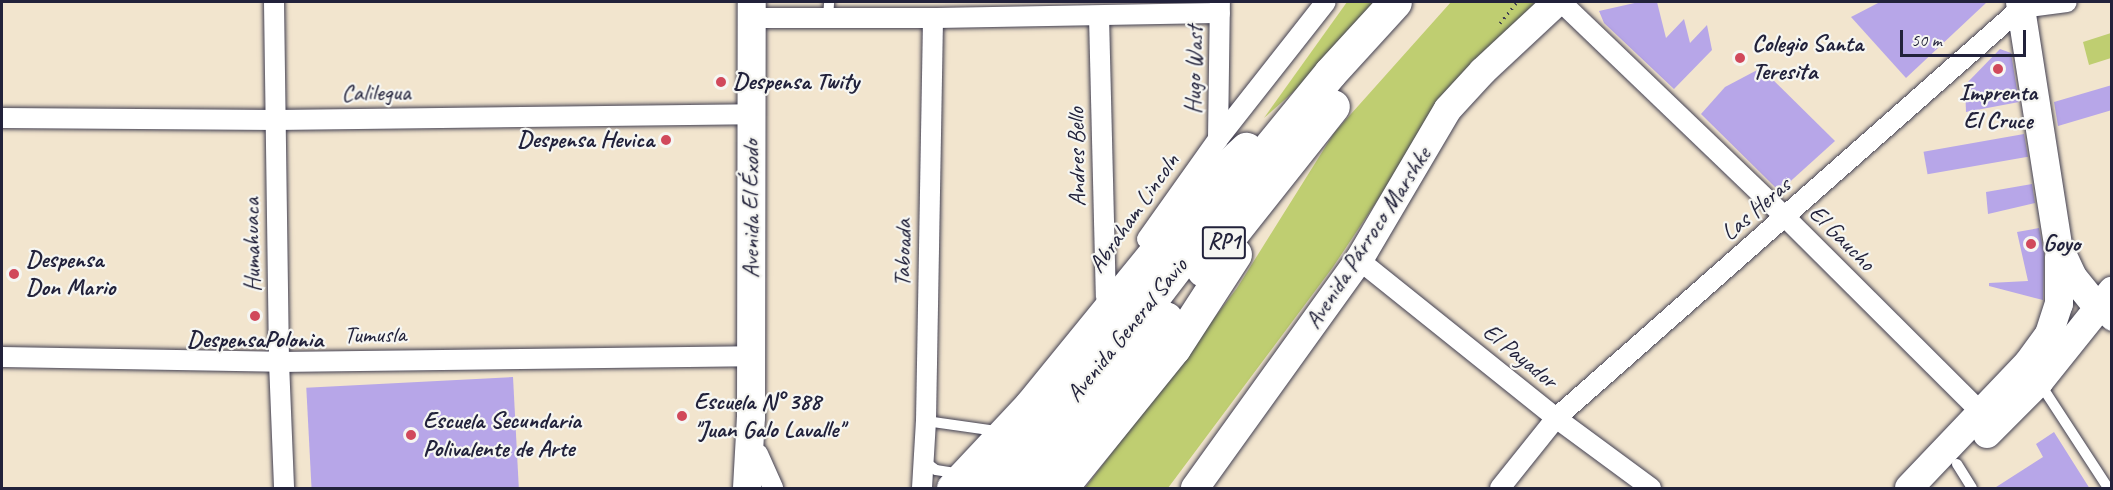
<!DOCTYPE html>
<html>
<head>
<meta charset="utf-8">
<style>
  body { margin:0 }
  #map { position:relative; width:2113px; height:490px; overflow:hidden; background:#f2e5ce; font-family:Caveat,sans-serif }
  div>[style] { position:absolute }
  .green>* { inset:0; background:#bfce71 }
  .building>* { inset:0; background:#b7a6e8; transform-origin:0 0 }
  .path>* { height:3px; margin-top:-1.5px; transform-origin:0; background:repeating-linear-gradient(90deg,#413f51 0 1.5px,transparent 0 6px) }
  .roads { filter:drop-shadow(0 0 2px #413f51) drop-shadow(0 0 2px #413f51) }
  .service>* { height:10px; margin:-5px; padding:0 5px; transform-origin:5px; border-radius:5px; background:#fff }
  .minor>* { height:20px; margin:-10px; padding:0 10px; transform-origin:10px; border-radius:10px; background:#fff }
  .secondary>* { height:28px; margin:-14px; padding:0 14px; transform-origin:14px; border-radius:14px; background:#fff }
  .motorway>* { height:33px; margin:-16.5px; padding:0 16.5px; transform-origin:16.5px; border-radius:16.5px; background:#fff }
  .dots>* { width:16px; height:16px; translate:-50% -50%; box-sizing:border-box; border:3px solid #f6f6f2; border-radius:50% }
  span { translate:-50% -50%; white-space:nowrap; text-align:center; line-height:1.15; -webkit-text-stroke:4.5px #f6f6f2; paint-order:stroke }
  .shield-label span { padding:2px 4px; background:#f6f6f2; border:2px solid; border-radius:4px; -webkit-text-stroke-width:0 }
  .shield-label { font-size:22px; color:#22223b; font-weight:700 }
  .poi-label { font-size:24px; color:#22223b; font-weight:700 }
  .left { translate:0 -50%; text-align:left }
  .right { translate:-100% -50%; text-align:right }
  .street-label { font-size:24px; color:#22223b }
  .frame { position:absolute; inset:0; border:3px solid #22223b; pointer-events:none }
  .scale { position:absolute; left:1900px; top:30px; width:126px; height:27px; box-sizing:border-box; border:3px solid #22223b; border-top:0; padding-left:8px; font-size:18px; line-height:21px; white-space:nowrap; color:#22223b; -webkit-text-stroke:4px #f6f6f2; paint-order:stroke }
</style>
</head>
<body>
<div id="map">
  <div class="green">
    <i style="clip-path:polygon(1347px 2px,1384px 2px,1346px 45px,1264px 118px)"></i>
    <i style="clip-path:polygon(1451px 2px,1541px 2px,1457px 81px,1333px 267px,1168px 488px,1085px 488px,1237px 288px,1334px 133px)"></i>
    <i style="clip-path:polygon(2111px 33px,2111px 58px,2089px 65px,2083px 42px)"></i>
  </div>
  <div class="building">
    <i style="clip-path:polygon(1639px 2px,1657px 2px,1666px 38px,1684px 19px,1690px 43px,1707px 25px,1712px 50px,1674px 89px,1604px 23px,1599px 11px)"></i>
    <i style="clip-path:polygon(1880px 2px,1987px 2px,1906px 78px,1851px 17px)"></i>
    <i style="clip-path:polygon(2000px 49px,2011px 53px,2019px 102px,1966px 112px,1965px 85px)"></i>
    <i style="clip-path:polygon(1761px 68px,1835px 141px,1783px 188px,1775px 187px,1701px 114px,1725px 87px)"></i>
    <i style="clip-path:polygon(2112px 85px,2112px 110px,2058px 126px,2054px 102px)"></i>
    <i style="left:2024px;top:134px;width:23px;height:102px;rotate:80deg"></i>
    <i style="clip-path:polygon(2032px 184px,2035px 203px,1988px 214px,1986px 192px)"></i>
    <i style="clip-path:polygon(2039px 228px,2044px 253px,2043px 300px,1989px 286px,1989px 283px,2028px 281px,2017px 232px)"></i>
    <i style="left:513px;top:377px;width:112px;height:207px;rotate:87deg"></i>
    <i style="clip-path:polygon(2054px 432px,2090px 489px,1993px 489px,2043px 457px,2036px 444px)"></i>
  </div>
  <div class="path">
    <i style="left:1500px;top:23px;width:27px;rotate:-51deg"></i>
  </div>
  <div class="roads">
    <div class="service">
      <i style="left:828px;top:18px;width:16px;rotate:-86deg"></i>
      <i style="left:2039px;top:382px;width:126px;rotate:56.9deg"></i>
      <i style="left:926px;top:421px;width:71px;rotate:8.1deg"></i>
      <i style="left:924px;top:461px;width:15px;rotate:37deg"></i>
      <i style="left:936px;top:470px;width:24px;rotate:9deg"></i>
      <i style="left:1957px;top:464px;width:28px;rotate:58deg"></i>
    </div>
    <div class="minor">
      <i style="left:274px;top:2px;width:360px;rotate:89.2deg"></i>
      <i style="left:279px;top:362px;width:126px;rotate:87.7deg"></i>
      <i style="left:1561px;top:2px;width:310px;rotate:43.8deg"></i>
      <i style="left:1785px;top:217px;width:278px;rotate:44.9deg"></i>
      <i style="left:1099px;top:16px;width:281px;rotate:88.6deg"></i>
      <i style="left:752px;top:18px;width:181px"></i>
      <i style="left:933px;top:18px;width:287px;rotate:-1deg"></i>
      <i style="left:2px;top:118px;width:274px;rotate:0.4deg"></i>
      <i style="left:276px;top:120px;width:475px;rotate:-0.7deg"></i>
      <i style="left:1218px;top:139px;width:137px;rotate:-89.2deg"></i>
      <i style="left:1147px;top:239px;width:123px;rotate:-54.6deg"></i>
      <i style="left:1218px;top:139px;width:174px;rotate:-51.8deg"></i>
      <i style="left:1359px;top:260px;width:253px;rotate:38.7deg"></i>
      <i style="left:1556px;top:418px;width:118px;rotate:36.4deg"></i>
      <i style="left:2098px;top:308px;width:19px;rotate:43deg"></i>
      <i style="left:2px;top:357px;width:277px;rotate:1deg"></i>
      <i style="left:279px;top:362px;width:471px;rotate:-0.7deg"></i>
      <i style="left:758px;top:454px;width:37px;rotate:66deg"></i>
      <i style="left:922px;top:488px;width:67px;rotate:-86.6deg"></i>
      <i style="left:926px;top:421px;width:403px;rotate:-89deg"></i>
      <i style="left:1500px;top:488px;width:90px;rotate:-51.3deg"></i>
      <i style="left:1556px;top:418px;width:620px;rotate:-41.4deg"></i>
      <i style="left:2021px;top:8px;width:46px;rotate:-7.4deg"></i>
    </div>
    <div class="secondary">
      <i style="left:2020px;top:2px;width:246px;rotate:81.1deg"></i>
      <i style="left:2058px;top:245px;width:35px;rotate:65deg"></i>
      <i style="left:2073px;top:277px;width:40px;rotate:51deg"></i>
      <i style="left:1987px;top:434px;width:74px;rotate:-45deg"></i>
      <i style="left:2039px;top:382px;width:117px;rotate:-51.3deg"></i>
      <i style="left:747px;top:488px;width:71px;rotate:-86.8deg"></i>
      <i style="left:751px;top:417px;width:415px;rotate:-89.9deg"></i>
      <i style="left:1195px;top:488px;width:281px;rotate:-54.3deg"></i>
      <i style="left:1359px;top:260px;width:175px;rotate:-59.5deg"></i>
      <i style="left:1448px;top:109px;width:52px;rotate:-47.4deg"></i>
      <i style="left:1483px;top:71px;width:101px;rotate:-43deg"></i>
      <i style="left:1909px;top:488px;width:173px;rotate:-46.4deg"></i>
      <i style="left:2028px;top:363px;width:36px;rotate:-54deg"></i>
      <i style="left:2049px;top:334px;width:32px;rotate:-72deg"></i>
      <i style="left:2059px;top:304px;width:47px;rotate:-90deg"></i>
    </div>
    <div class="motorway">
      <i style="left:1203px;top:270px;width:209px;rotate:-51.6deg"></i>
      <i style="left:953px;top:488px;width:112px;rotate:-46.8deg"></i>
      <i style="left:1030px;top:406px;width:299px;rotate:-50.8deg"></i>
      <i style="left:1219px;top:174px;width:37px;rotate:-43deg"></i>
      <i style="left:992px;top:488px;width:198px;rotate:-49.1deg"></i>
      <i style="left:1122px;top:338px;width:209px;rotate:-52.6deg"></i>
      <i style="left:1249px;top:172px;width:128px;rotate:-50.7deg"></i>
      <i style="left:1330px;top:73px;width:96px;rotate:-47.5deg"></i>
      <i style="left:1026px;top:488px;width:220px;rotate:-50.5deg"></i>
      <i style="left:1061px;top:488px;width:180px;rotate:-51.1deg"></i>
      <i style="left:1174px;top:348px;width:112px;rotate:-57deg"></i>
    </div>
  </div>
  <div class="dots">
    <i style="left:1740px;top:58px;background:#d1495b"></i>
    <i style="left:1998px;top:69px;background:#d1495b"></i>
    <i style="left:721px;top:82px;background:#d1495b"></i>
    <i style="left:666px;top:140px;background:#d1495b"></i>
    <i style="left:2031px;top:244px;background:#d1495b"></i>
    <i style="left:14px;top:274px;background:#d1495b"></i>
    <i style="left:255px;top:316px;background:#d1495b"></i>
    <i style="left:682px;top:416px;background:#d1495b"></i>
    <i style="left:411px;top:435px;background:#d1495b"></i>
  </div>
  <div class="shield-label">
    <span style="left:1224px;top:243px">RP1</span>
  </div>
  <div class="poi-label">
    <span class="left" style="left:1752px;top:58px">Colegio Santa<br>Teresita</span>
    <span class="left" style="left:733px;top:82px">Despensa Twity</span>
    <span style="left:1998px;top:107px">Imprenta<br>El Cruce</span>
    <span class="right" style="left:654px;top:140px">Despensa Hevica</span>
    <span class="left" style="left:2043px;top:244px">Goyo</span>
    <span class="left" style="left:26px;top:274px">Despensa<br>Don Mario</span>
    <span style="left:255px;top:340px">DespensaPolonia</span>
    <span class="left" style="left:694px;top:416px">Escuela N° 388<br>"Juan Galo Lavalle"</span>
    <span class="left" style="left:423px;top:435px">Escuela Secundaria<br>Polivalente de Arte</span>
  </div>
  <div class="street-label">
    <span style="left:1194px;top:70px;rotate:-89deg">Hugo Wast</span>
    <span style="left:376px;top:93px;rotate:-1deg">Calilegua</span>
    <span style="left:1077px;top:157px;rotate:-91deg">Andres Bello</span>
    <span style="left:751px;top:209px;rotate:-90deg">Avenida El Éxodo</span>
    <span style="left:1756px;top:209px;rotate:-41deg">Las Heras</span>
    <span style="left:1134px;top:213px;rotate:-55deg">Abraham Lincoln</span>
    <span style="left:1368px;top:238px;rotate:-57deg">Avenida Párroco Marshke</span>
    <span style="left:1842px;top:238px;rotate:45deg">El Gaucho</span>
    <span style="left:252px;top:245px;rotate:-91deg">Humahuaca</span>
    <span style="left:903px;top:253px;rotate:-89deg">Taboada</span>
    <span style="left:1127px;top:330px;rotate:-51deg">Avenida General Savio</span>
    <span style="left:375px;top:335px;rotate:-1deg">Tumusla</span>
    <span style="left:1520px;top:356px;rotate:39deg">El Payador</span>
  </div>
  <div class="frame"></div>
  <div class="scale">50 m</div>
</div>
</body>
</html>
